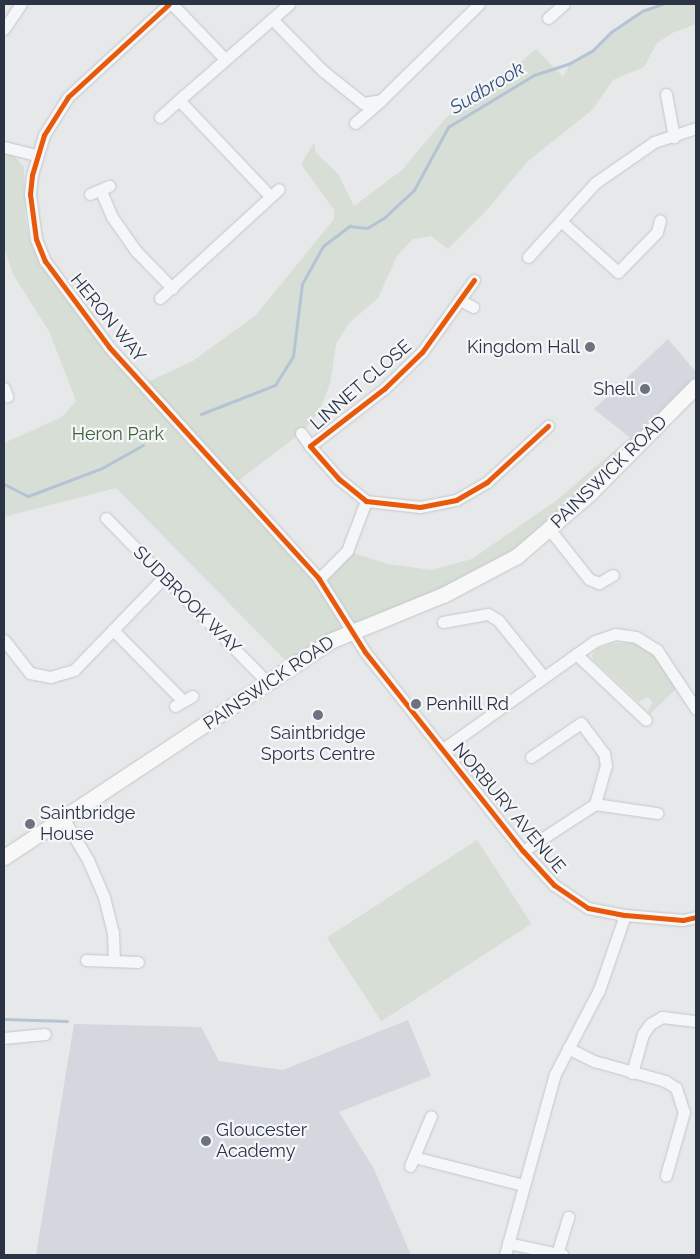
<!DOCTYPE html>
<html>
<head>
<meta charset="utf-8">
<style>
  body { margin:0 }
  #map { position:relative; width:700px; height:1259px; overflow:hidden; background:#e6e8ea; font-family:Raleway,sans-serif }
  div>[style] { position:absolute }
  .built>* { inset:0; background:#d4d7dd }
  .green>* { inset:0; background:#d6ded6; transform-origin:0 0 }
  .stream>* { height:3px; margin:-1.5px; padding:0 1.5px; transform-origin:1.5px; border-radius:1.5px; background:#b4c4d5 }
  .roads { filter:drop-shadow(0 0 1px #c4c6c8) drop-shadow(0 0 1px #c4c6c8) }
  .minor>* { height:11px; margin:-5.5px; padding:0 5.5px; transform-origin:5.5px; border-radius:5.5px; background:#f5f6f7 }
  .major>* { height:15px; margin:-7.5px; padding:0 7.5px; transform-origin:7.5px; border-radius:7.5px; background:#f8f8f8 }
  .cycleway>* { height:5px; margin:-2.5px; padding:0 2.5px; transform-origin:2.5px; border-radius:2.5px; background:#e8590c }
  .dots>* { width:14px; height:14px; translate:-50% -50%; box-sizing:border-box; border:2px solid #f4f6f9; border-radius:50% }
  span { translate:-50% -50%; white-space:nowrap; text-align:center; line-height:1.15; -webkit-text-stroke:4.5px #f4f6f9; paint-order:stroke }
  .street-label { font-size:18px; color:#2b3445 }
  .poi-label { font-size:18px; color:#2b3445 }
  .right { translate:-100% -50%; text-align:right }
  .left { translate:0 -50%; text-align:left }
  .park-label { font-size:18px; color:#3f6138 }
  .water-label { font-size:19px; color:#34527a; font-style:italic }
  .frame { position:absolute; inset:0; border:5px solid #2b3445; pointer-events:none }
</style>
</head>
<body>
<div id="map">
  <div class="built">
    <i style="clip-path:polygon(668px 339px,696px 372px,696px 386px,639px 445px,594px 409px)"></i>
    <i style="clip-path:polygon(408px 1020px,431px 1076px,339px 1112px,374px 1169px,411px 1255px,36px 1255px,74px 1024px,201px 1027px,219px 1061px,283px 1070px)"></i>
  </div>
  <div class="green">
    <i style="clip-path:polygon(662px 4px,696px 4px,696px 24px,672px 33px,657px 43px,644px 67px,613px 80px,592px 110px,528px 161px,486px 211px,448px 249px,431px 236px,413px 239px,397px 256px,378px 298px,349px 323px,336px 344px,330px 384px,319px 412px,301px 433px,234px 484px,319px 579px,347px 551px,388px 564px,431px 570px,472px 559px,557px 500px,630px 437px,639px 445px,531px 546px,292px 667px,116px 488px,4px 517px,4px 443px,62px 417px,76px 401px,49px 331px,14px 276px,4px 248px,4px 154px,14px 156px,24px 167px,25px 217px,30px 241px,40px 264px,145px 383px,193px 361px,256px 315px,334px 219px,334px 210px,301px 164px,314px 143px,316px 153px,338px 174px,354px 206px,402px 170px,444px 120px,466px 101px,504px 76px,536px 49px,563px 77px,570px 63px,593px 50px,611px 32px,642px 11px)"></i>
    <i style="clip-path:polygon(614px 643px,638px 643px,653px 653px,678px 687px,649px 715px,648px 710px,653px 702px,647px 697px,639px 702px,593px 660px,592px 655px,598px 648px)"></i>
    <i style="left:477px;top:840px;width:100px;height:179px;rotate:57deg"></i>
  </div>
  <div class="stream">
    <i style="left:201px;top:414px;width:79px;rotate:-21.4deg"></i>
    <i style="left:275px;top:385px;width:34px;rotate:-58deg"></i>
    <i style="left:293px;top:356px;width:73px;rotate:-82.9deg"></i>
    <i style="left:302px;top:284px;width:43px;rotate:-61.1deg"></i>
    <i style="left:323px;top:246px;width:34px;rotate:-37deg"></i>
    <i style="left:350px;top:226px;width:17px;rotate:7deg"></i>
    <i style="left:367px;top:228px;width:21px;rotate:-31deg"></i>
    <i style="left:385px;top:217px;width:40px;rotate:-43deg"></i>
    <i style="left:414px;top:190px;width:72px;rotate:-61.6deg"></i>
    <i style="left:448px;top:127px;width:100px;rotate:-31.2deg"></i>
    <i style="left:534px;top:75px;width:38px;rotate:-18deg"></i>
    <i style="left:570px;top:63px;width:26px;rotate:-29deg"></i>
    <i style="left:593px;top:50px;width:25px;rotate:-45deg"></i>
    <i style="left:611px;top:32px;width:37px;rotate:-34deg"></i>
    <i style="left:642px;top:11px;width:21px;rotate:-19deg"></i>
    <i style="left:4px;top:484px;width:27px;rotate:27deg"></i>
    <i style="left:28px;top:496px;width:79px;rotate:-20.7deg"></i>
    <i style="left:102px;top:468px;width:47px;rotate:-29.3deg"></i>
    <i style="left:4px;top:1019px;width:63px;rotate:1.8deg"></i>
  </div>
  <div class="roads">
    <div class="minor">
      <i style="left:169px;top:4px;width:137px;rotate:137.4deg"></i>
      <i style="left:68px;top:97px;width:45px;rotate:122.3deg"></i>
      <i style="left:44px;top:135px;width:42px;rotate:106.7deg"></i>
      <i style="left:32px;top:175px;width:19px;rotate:96deg"></i>
      <i style="left:30px;top:194px;width:45px;rotate:82.4deg"></i>
      <i style="left:36px;top:239px;width:24px;rotate:68deg"></i>
      <i style="left:45px;top:261px;width:107px;rotate:53.3deg"></i>
      <i style="left:109px;top:347px;width:313px;rotate:47.8deg"></i>
      <i style="left:319px;top:579px;width:86px;rotate:57.8deg"></i>
      <i style="left:365px;top:652px;width:254px;rotate:51.6deg"></i>
      <i style="left:523px;top:851px;width:46px;rotate:47.6deg"></i>
      <i style="left:554px;top:885px;width:41px;rotate:34.1deg"></i>
      <i style="left:588px;top:908px;width:38px;rotate:11deg"></i>
      <i style="left:625px;top:915px;width:58px;rotate:4.9deg"></i>
      <i style="left:683px;top:920px;width:13px;rotate:-13deg"></i>
      <i style="left:172px;top:4px;width:76px;rotate:46.1deg"></i>
      <i style="left:548px;top:18px;width:21px;rotate:-41deg"></i>
      <i style="left:272px;top:19px;width:73px;rotate:45.6deg"></i>
      <i style="left:323px;top:71px;width:51px;rotate:38.7deg"></i>
      <i style="left:363px;top:103px;width:18px;rotate:-9deg"></i>
      <i style="left:381px;top:100px;width:137px;rotate:-44.4deg"></i>
      <i style="left:4px;top:29px;width:30px;rotate:-56deg"></i>
      <i style="left:666px;top:94px;width:44px;rotate:79.5deg"></i>
      <i style="left:160px;top:117px;width:25px;rotate:-42deg"></i>
      <i style="left:355px;top:123px;width:33px;rotate:-41deg"></i>
      <i style="left:4px;top:147px;width:34px;rotate:14deg"></i>
      <i style="left:101px;top:191px;width:28px;rotate:67deg"></i>
      <i style="left:112px;top:217px;width:42px;rotate:54.8deg"></i>
      <i style="left:136px;top:251px;width:52px;rotate:45.8deg"></i>
      <i style="left:90px;top:194px;width:21px;rotate:-23deg"></i>
      <i style="left:270px;top:196px;width:132px;rotate:-133.5deg"></i>
      <i style="left:179px;top:100px;width:146px;rotate:-41.1deg"></i>
      <i style="left:562px;top:222px;width:75px;rotate:41.8deg"></i>
      <i style="left:618px;top:272px;width:56px;rotate:-45.7deg"></i>
      <i style="left:657px;top:232px;width:12px;rotate:-76deg"></i>
      <i style="left:528px;top:257px;width:100px;rotate:-47.8deg"></i>
      <i style="left:595px;top:183px;width:72px;rotate:-34.8deg"></i>
      <i style="left:654px;top:142px;width:44px;rotate:-18.4deg"></i>
      <i style="left:474px;top:280px;width:89px;rotate:125.8deg"></i>
      <i style="left:422px;top:352px;width:52px;rotate:135.8deg"></i>
      <i style="left:385px;top:388px;width:95px;rotate:142.3deg"></i>
      <i style="left:310px;top:446px;width:44px;rotate:48.7deg"></i>
      <i style="left:339px;top:479px;width:35px;rotate:39deg"></i>
      <i style="left:366px;top:501px;width:54px;rotate:6.3deg"></i>
      <i style="left:420px;top:507px;width:37px;rotate:-11deg"></i>
      <i style="left:456px;top:500px;width:36px;rotate:-30deg"></i>
      <i style="left:487px;top:482px;width:83px;rotate:-42.6deg"></i>
      <i style="left:160px;top:298px;width:161px;rotate:-42.5deg"></i>
      <i style="left:460px;top:300px;width:15px;rotate:28deg"></i>
      <i style="left:4px;top:388px;width:9px;rotate:69deg"></i>
      <i style="left:301px;top:433px;width:16px;rotate:55deg"></i>
      <i style="left:106px;top:518px;width:231px;rotate:45.5deg"></i>
      <i style="left:550px;top:530px;width:63px;rotate:51.5deg"></i>
      <i style="left:589px;top:579px;width:11px;rotate:22deg"></i>
      <i style="left:599px;top:583px;width:16px;rotate:-30deg"></i>
      <i style="left:319px;top:579px;width:40px;rotate:-45deg"></i>
      <i style="left:347px;top:551px;width:53px;rotate:-69.2deg"></i>
      <i style="left:443px;top:622px;width:46px;rotate:-10.1deg"></i>
      <i style="left:488px;top:614px;width:12px;rotate:31deg"></i>
      <i style="left:498px;top:620px;width:72px;rotate:51.2deg"></i>
      <i style="left:113px;top:630px;width:100px;rotate:45.4deg"></i>
      <i style="left:4px;top:640px;width:42px;rotate:51.8deg"></i>
      <i style="left:30px;top:673px;width:20px;rotate:11deg"></i>
      <i style="left:50px;top:677px;width:25px;rotate:-16deg"></i>
      <i style="left:74px;top:670px;width:129px;rotate:-45.9deg"></i>
      <i style="left:576px;top:654px;width:96px;rotate:43.3deg"></i>
      <i style="left:175px;top:706px;width:20px;rotate:-30deg"></i>
      <i style="left:443px;top:749px;width:186px;rotate:-35.4deg"></i>
      <i style="left:595px;top:641px;width:21px;rotate:-19deg"></i>
      <i style="left:615px;top:634px;width:21px;rotate:8deg"></i>
      <i style="left:636px;top:637px;width:25px;rotate:32deg"></i>
      <i style="left:657px;top:650px;width:71px;rotate:56.5deg"></i>
      <i style="left:531px;top:757px;width:60px;rotate:-34.2deg"></i>
      <i style="left:581px;top:723px;width:38px;rotate:53deg"></i>
      <i style="left:604px;top:753px;width:12px;rotate:81deg"></i>
      <i style="left:606px;top:765px;width:41px;rotate:105.8deg"></i>
      <i style="left:62px;top:816px;width:51px;rotate:59.4deg"></i>
      <i style="left:88px;top:860px;width:40px;rotate:66.6deg"></i>
      <i style="left:104px;top:897px;width:36px;rotate:76deg"></i>
      <i style="left:113px;top:932px;width:29px;rotate:88deg"></i>
      <i style="left:523px;top:851px;width:86px;rotate:-33.1deg"></i>
      <i style="left:595px;top:804px;width:63px;rotate:8.3deg"></i>
      <i style="left:86px;top:960px;width:52px;rotate:2.2deg"></i>
      <i style="left:4px;top:1038px;width:41px;rotate:-5.6deg"></i>
      <i style="left:568px;top:1048px;width:29px;rotate:27deg"></i>
      <i style="left:594px;top:1061px;width:74px;rotate:15.7deg"></i>
      <i style="left:665px;top:1081px;width:13px;rotate:32deg"></i>
      <i style="left:676px;top:1088px;width:25px;rotate:72deg"></i>
      <i style="left:684px;top:1112px;width:66px;rotate:105.9deg"></i>
      <i style="left:632px;top:1073px;width:41px;rotate:-74.2deg"></i>
      <i style="left:643px;top:1034px;width:12px;rotate:-55deg"></i>
      <i style="left:650px;top:1024px;width:14px;rotate:-30deg"></i>
      <i style="left:662px;top:1017px;width:34px;rotate:7deg"></i>
      <i style="left:414px;top:1157px;width:113px;rotate:14.4deg"></i>
      <i style="left:410px;top:1166px;width:54px;rotate:-67.2deg"></i>
      <i style="left:508px;top:1243px;width:56px;rotate:12.3deg"></i>
      <i style="left:557px;top:1254px;width:39px;rotate:-73deg"></i>
      <i style="left:505px;top:1255px;width:188px;rotate:-74.6deg"></i>
      <i style="left:555px;top:1074px;width:95px;rotate:-62.4deg"></i>
      <i style="left:599px;top:990px;width:79px;rotate:-70.9deg"></i>
    </div>
    <div class="major">
      <i style="left:4px;top:857px;width:391px;rotate:-33.5deg"></i>
      <i style="left:330px;top:641px;width:122px;rotate:-22.2deg"></i>
      <i style="left:443px;top:595px;width:84px;rotate:-27.8deg"></i>
      <i style="left:517px;top:556px;width:96px;rotate:-40.8deg"></i>
      <i style="left:590px;top:493px;width:151px;rotate:-45.3deg"></i>
    </div>
  </div>
  <div class="cycleway">
    <i style="left:169px;top:4px;width:137px;rotate:137.4deg"></i>
    <i style="left:68px;top:97px;width:45px;rotate:122.3deg"></i>
    <i style="left:44px;top:135px;width:42px;rotate:106.7deg"></i>
    <i style="left:32px;top:175px;width:19px;rotate:96deg"></i>
    <i style="left:30px;top:194px;width:45px;rotate:82.4deg"></i>
    <i style="left:36px;top:239px;width:24px;rotate:68deg"></i>
    <i style="left:45px;top:261px;width:107px;rotate:53.3deg"></i>
    <i style="left:109px;top:347px;width:313px;rotate:47.8deg"></i>
    <i style="left:319px;top:579px;width:86px;rotate:57.8deg"></i>
    <i style="left:365px;top:652px;width:254px;rotate:51.6deg"></i>
    <i style="left:523px;top:851px;width:46px;rotate:47.6deg"></i>
    <i style="left:554px;top:885px;width:41px;rotate:34.1deg"></i>
    <i style="left:588px;top:908px;width:38px;rotate:11deg"></i>
    <i style="left:625px;top:915px;width:58px;rotate:4.9deg"></i>
    <i style="left:683px;top:920px;width:13px;rotate:-13deg"></i>
    <i style="left:474px;top:280px;width:89px;rotate:125.8deg"></i>
    <i style="left:422px;top:352px;width:52px;rotate:135.8deg"></i>
    <i style="left:385px;top:388px;width:95px;rotate:142.3deg"></i>
    <i style="left:310px;top:446px;width:44px;rotate:48.7deg"></i>
    <i style="left:339px;top:479px;width:35px;rotate:39deg"></i>
    <i style="left:366px;top:501px;width:54px;rotate:6.3deg"></i>
    <i style="left:420px;top:507px;width:37px;rotate:-11deg"></i>
    <i style="left:456px;top:500px;width:36px;rotate:-30deg"></i>
    <i style="left:487px;top:482px;width:83px;rotate:-42.6deg"></i>
  </div>
  <div class="dots">
    <i style="left:590px;top:347px;background:#6c737f"></i>
    <i style="left:645px;top:389px;background:#6c737f"></i>
    <i style="left:416px;top:704px;background:#6c737f"></i>
    <i style="left:318px;top:715px;background:#6c737f"></i>
    <i style="left:30px;top:824px;background:#6c737f"></i>
    <i style="left:206px;top:1141px;background:#6c737f"></i>
  </div>
  <div class="street-label">
    <span style="left:108px;top:318px;rotate:51deg">HERON WAY</span>
    <span style="left:361px;top:385px;rotate:-41deg">LINNET CLOSE</span>
    <span style="left:609px;top:472px;rotate:-44deg">PAINSWICK ROAD</span>
    <span style="left:187px;top:600px;rotate:45deg">SUDBROOK WAY</span>
    <span style="left:269px;top:683px;rotate:-34deg">PAINSWICK ROAD</span>
    <span style="left:509px;top:808px;rotate:50deg">NORBURY AVENUE</span>
  </div>
  <div class="poi-label">
    <span class="right" style="left:580px;top:347px">Kingdom Hall</span>
    <span class="right" style="left:635px;top:389px">Shell</span>
    <span class="left" style="left:426px;top:704px">Penhill Rd</span>
    <span style="left:318px;top:744px">Saintbridge<br>Sports Centre</span>
    <span class="left" style="left:40px;top:824px">Saintbridge<br>House</span>
    <span class="left" style="left:216px;top:1141px">Gloucester<br>Academy</span>
  </div>
  <div class="park-label">
    <span style="left:118px;top:434px">Heron Park</span>
  </div>
  <div class="water-label">
    <span style="left:487px;top:88px;rotate:-31deg">Sudbrook</span>
  </div>
  <div class="frame"></div>
</div>
</body>
</html>
